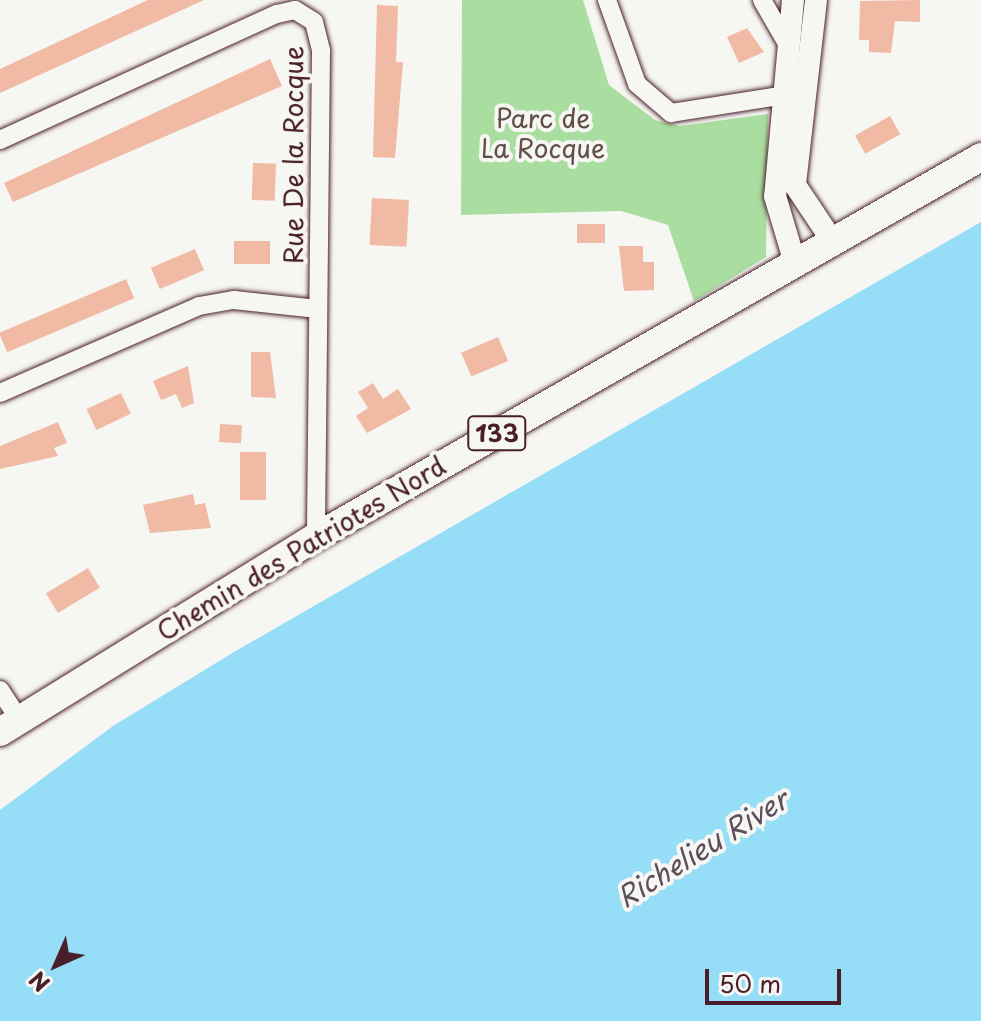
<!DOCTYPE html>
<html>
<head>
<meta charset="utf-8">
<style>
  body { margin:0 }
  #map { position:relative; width:981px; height:1021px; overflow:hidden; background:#f6f6f2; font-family:"Playpen Sans",sans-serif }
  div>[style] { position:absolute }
  .green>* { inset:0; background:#a9dea0 }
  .water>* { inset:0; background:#96ddf8 }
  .building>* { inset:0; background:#f0baa4; transform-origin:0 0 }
  .roads { filter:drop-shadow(0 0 2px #4a1f2b) drop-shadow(0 0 2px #4a1f2b) }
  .minor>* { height:18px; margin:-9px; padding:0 9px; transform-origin:9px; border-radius:9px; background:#f6f6f2 }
  .tertiary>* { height:22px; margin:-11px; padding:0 11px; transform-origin:11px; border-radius:11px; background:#f6f6f2 }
  .primary>* { height:28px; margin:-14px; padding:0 14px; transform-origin:14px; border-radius:14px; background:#f6f6f2 }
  span { translate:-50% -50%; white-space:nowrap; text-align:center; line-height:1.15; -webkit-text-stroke:8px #f6f6f2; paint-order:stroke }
  .shield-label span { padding:2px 6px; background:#f6f6f2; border:2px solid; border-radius:6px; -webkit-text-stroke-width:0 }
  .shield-label { font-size:24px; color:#4a1f2b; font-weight:700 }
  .park-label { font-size:26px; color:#624f48 }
  .street-label { font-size:26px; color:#4a1f2b }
  .water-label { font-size:28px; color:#5d4e5e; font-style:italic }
  .north { position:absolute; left:16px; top:925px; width:80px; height:80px; -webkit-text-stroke:6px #f6f6f2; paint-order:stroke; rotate:225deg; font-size:22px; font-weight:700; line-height:32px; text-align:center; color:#4a1f2b }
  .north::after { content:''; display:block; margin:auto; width:28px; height:36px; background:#4a1f2b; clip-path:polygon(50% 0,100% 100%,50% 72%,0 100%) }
  .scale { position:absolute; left:705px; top:969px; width:136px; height:36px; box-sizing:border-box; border:4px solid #4a1f2b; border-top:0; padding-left:10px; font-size:24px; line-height:28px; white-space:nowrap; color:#4a1f2b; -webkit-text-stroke:6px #f6f6f2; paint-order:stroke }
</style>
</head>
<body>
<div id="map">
  <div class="green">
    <i style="clip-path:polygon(462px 0,583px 0,609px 85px,655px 120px,680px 126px,768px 114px,766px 257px,694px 301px,668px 225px,621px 211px,461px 215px)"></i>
  </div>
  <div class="water">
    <i style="clip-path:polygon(981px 222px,981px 1021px,0 1021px,0 810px,113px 726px,234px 652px)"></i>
  </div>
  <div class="building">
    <i style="clip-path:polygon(148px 0,204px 0,0 93px,0 69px)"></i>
    <i style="clip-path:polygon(920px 0,920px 22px,895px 21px,891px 53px,869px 52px,869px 40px,859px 40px,860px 1px)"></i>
    <i style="clip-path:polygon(377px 5px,398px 6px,396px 62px,403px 62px,395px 158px,373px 157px)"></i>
    <i style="clip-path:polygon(747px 28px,764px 52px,739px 63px,727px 37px)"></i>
    <i style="clip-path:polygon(270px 59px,282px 86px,13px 202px,4px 183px)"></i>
    <i style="left:890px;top:116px;width:21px;height:40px;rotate:61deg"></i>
    <i style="left:253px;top:163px;width:23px;height:37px;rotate:2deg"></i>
    <i style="left:372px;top:198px;width:37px;height:47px;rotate:3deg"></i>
    <i style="left:577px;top:224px;width:28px;height:19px"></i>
    <i style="left:234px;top:241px;width:36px;height:23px"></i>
    <i style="clip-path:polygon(619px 246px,643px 246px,643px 262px,654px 262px,654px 290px,624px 291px)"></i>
    <i style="left:195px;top:249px;width:23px;height:48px;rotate:67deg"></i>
    <i style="left:126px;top:279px;width:21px;height:138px;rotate:67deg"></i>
    <i style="left:498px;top:337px;width:26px;height:40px;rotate:67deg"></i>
    <i style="clip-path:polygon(251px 352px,270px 352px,276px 398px,251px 397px)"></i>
    <i style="clip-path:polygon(188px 366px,194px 403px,182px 408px,176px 394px,161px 400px,153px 381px)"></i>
    <i style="clip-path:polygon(373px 383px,383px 399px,398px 389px,411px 409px,367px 433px,356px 416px,368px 408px,358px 392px)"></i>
    <i style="left:121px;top:393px;width:23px;height:38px;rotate:65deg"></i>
    <i style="clip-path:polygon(58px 422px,67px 443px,54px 448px,58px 456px,0 469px,0 446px)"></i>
    <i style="left:220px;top:424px;width:22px;height:18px;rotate:3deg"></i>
    <i style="left:240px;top:452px;width:26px;height:48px"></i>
    <i style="clip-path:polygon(193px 494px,195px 505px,205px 503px,211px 528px,150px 533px,143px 505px)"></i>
    <i style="left:88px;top:568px;width:23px;height:49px;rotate:59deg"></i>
  </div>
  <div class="roads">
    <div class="minor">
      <i style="left:607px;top:0;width:89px;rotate:70.3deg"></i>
      <i style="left:637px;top:84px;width:45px;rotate:40.5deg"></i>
      <i style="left:671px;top:113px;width:129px;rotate:-8.9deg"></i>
      <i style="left:762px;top:0;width:54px;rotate:60.1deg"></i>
      <i style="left:0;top:140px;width:304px;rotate:-24.5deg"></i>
      <i style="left:277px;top:14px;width:18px;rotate:-13deg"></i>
      <i style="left:295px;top:10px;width:22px;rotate:32deg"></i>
      <i style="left:314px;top:22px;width:30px;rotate:76deg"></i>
      <i style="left:321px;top:51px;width:486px;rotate:90.6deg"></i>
      <i style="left:0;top:393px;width:217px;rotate:-23.6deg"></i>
      <i style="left:199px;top:306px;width:36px;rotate:-10deg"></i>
      <i style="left:234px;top:300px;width:84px;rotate:6.1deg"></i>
      <i style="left:0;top:690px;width:33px;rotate:57deg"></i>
    </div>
    <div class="tertiary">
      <i style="left:793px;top:0;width:197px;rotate:95.2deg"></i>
      <i style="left:775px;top:196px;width:70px;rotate:73.4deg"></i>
      <i style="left:816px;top:0;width:186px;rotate:96.5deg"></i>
      <i style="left:795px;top:185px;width:69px;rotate:56.3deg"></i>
    </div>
    <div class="primary">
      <i style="left:0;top:732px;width:371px;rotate:-31.7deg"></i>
      <i style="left:316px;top:537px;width:766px;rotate:-29.74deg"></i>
    </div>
  </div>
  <div class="shield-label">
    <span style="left:497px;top:433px">133</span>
  </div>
  <div class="park-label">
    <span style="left:543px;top:133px">Parc de<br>La Rocque</span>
  </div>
  <div class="street-label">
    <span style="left:293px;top:155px;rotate:-90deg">Rue De la Rocque</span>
    <span style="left:301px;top:548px;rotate:-31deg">Chemin des Patriotes Nord</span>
  </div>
  <div class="water-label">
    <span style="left:702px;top:848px;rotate:-32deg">Richelieu River</span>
  </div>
  <div class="north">N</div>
  <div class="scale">50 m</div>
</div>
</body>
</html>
